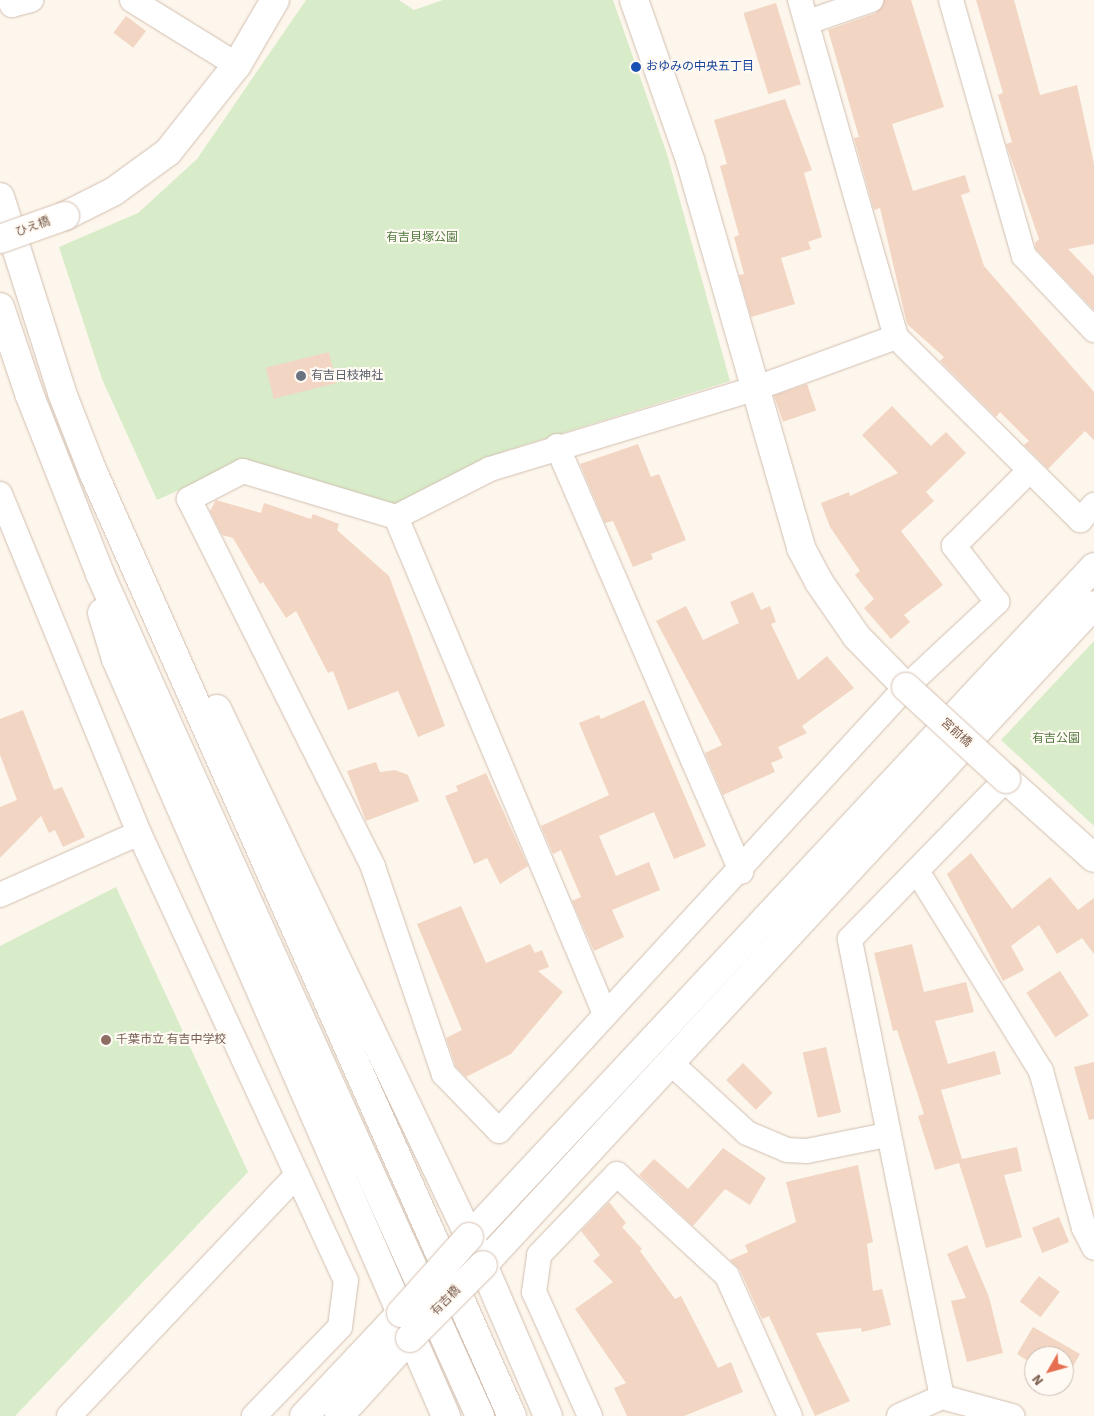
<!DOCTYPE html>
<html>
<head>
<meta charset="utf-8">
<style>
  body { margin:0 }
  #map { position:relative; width:1094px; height:1416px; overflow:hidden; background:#fdf6ec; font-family:"Source Sans 3","Noto Sans JP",sans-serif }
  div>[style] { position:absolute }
  .green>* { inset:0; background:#d8ecc9 }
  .building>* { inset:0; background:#f3d5c3; transform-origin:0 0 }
  .roads { filter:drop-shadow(0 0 1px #d1beb0) drop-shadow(0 0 1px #d1beb0) }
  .street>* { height:24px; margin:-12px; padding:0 12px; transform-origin:12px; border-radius:12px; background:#fff }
  .secondary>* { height:28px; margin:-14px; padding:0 14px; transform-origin:14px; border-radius:14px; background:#fff }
  .bridges { filter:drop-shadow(0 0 1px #d6c0b0) drop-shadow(0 0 1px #d6c0b0) }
  .secondary-bridge>* { height:28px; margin:-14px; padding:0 14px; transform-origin:14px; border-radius:14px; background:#fff }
  .dots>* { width:14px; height:14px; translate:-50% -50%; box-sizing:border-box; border:2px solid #fffaf3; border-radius:50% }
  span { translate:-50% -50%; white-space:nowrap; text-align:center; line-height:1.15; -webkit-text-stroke:4px #fffaf3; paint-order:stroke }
  .transit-label { font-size:12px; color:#164399 }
  .left { translate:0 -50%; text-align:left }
  .street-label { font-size:12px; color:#7a5c4d }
  .park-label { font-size:12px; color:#537a41 }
  .worship-label { font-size:12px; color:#5b616d }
  .education-label { font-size:12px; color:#785e54 }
  .north { position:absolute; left:1024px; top:1346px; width:50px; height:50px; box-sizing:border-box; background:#fffaf3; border:1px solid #cabbb1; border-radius:50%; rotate:232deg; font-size:14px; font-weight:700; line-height:20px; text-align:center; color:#7a5c4d }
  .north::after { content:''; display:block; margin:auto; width:18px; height:22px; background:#e76f51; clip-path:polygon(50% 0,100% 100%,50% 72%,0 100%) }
</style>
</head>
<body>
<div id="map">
  <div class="green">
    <i style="clip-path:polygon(306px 0,399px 0,414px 10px,443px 0,613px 0,667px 154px,730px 381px,505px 451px,388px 510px,244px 461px,157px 500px,102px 379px,59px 247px,138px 213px,197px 159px)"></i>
    <i style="clip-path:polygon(1094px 641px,1094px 826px,1001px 740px)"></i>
    <i style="clip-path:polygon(116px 887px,248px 1172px,15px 1416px,0 1416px,0 946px)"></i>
  </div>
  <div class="building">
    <i style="clip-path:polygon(884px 0,911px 0,944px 107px,892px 124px,913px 191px,965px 175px,970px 192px,961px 195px,984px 266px,1094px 392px,1094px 440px,1085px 431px,1048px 469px,1024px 445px,1029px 441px,1000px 412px,996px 417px,940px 361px,944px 357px,907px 324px,880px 208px,874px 210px,854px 138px,859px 137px,828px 30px,876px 13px)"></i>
    <i style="clip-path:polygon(976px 0,1014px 0,1040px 95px,1077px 85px,1094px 164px,1094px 244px,1068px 249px,1094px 276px,1094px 310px,1036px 249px,1035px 243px,1039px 239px,1006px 144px,1012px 142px,998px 95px,1003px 93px)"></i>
    <i style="left:776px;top:3px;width:85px;height:34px;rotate:73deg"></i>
    <i style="left:126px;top:16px;width:25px;height:21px;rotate:37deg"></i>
    <i style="clip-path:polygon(785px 99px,812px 170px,804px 173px,822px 237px,808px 242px,811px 249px,781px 258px,795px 304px,751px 317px,739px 275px,744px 274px,734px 237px,739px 235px,720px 166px,727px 164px,714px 120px)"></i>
    <i style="left:329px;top:352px;width:32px;height:65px;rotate:76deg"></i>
    <i style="left:807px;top:384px;width:28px;height:35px;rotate:71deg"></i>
    <i style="clip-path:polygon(892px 406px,931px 446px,946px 432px,966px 453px,926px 492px,934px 501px,901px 531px,943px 585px,904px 615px,910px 622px,891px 639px,864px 608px,874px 599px,855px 575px,860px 571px,830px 527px,821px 503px,849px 492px,850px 496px,898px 473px,862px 435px)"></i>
    <i style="clip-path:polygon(638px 444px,651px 477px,659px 474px,686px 540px,651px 554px,653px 559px,633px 567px,613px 521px,605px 523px,580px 464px)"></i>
    <i style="clip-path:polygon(216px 500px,261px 513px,264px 503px,311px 519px,313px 514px,339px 524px,337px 530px,389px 576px,445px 726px,418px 737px,398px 691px,348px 710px,333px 671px,328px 673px,296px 611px,286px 618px,263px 582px,260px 584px,233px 538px,222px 535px,210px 511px)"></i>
    <i style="clip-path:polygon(753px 592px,761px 610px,770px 606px,776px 622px,771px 624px,798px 680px,827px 656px,854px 688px,802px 726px,807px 733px,778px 747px,783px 758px,771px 763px,775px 772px,723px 795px,705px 753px,722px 745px,656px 621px,686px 606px,703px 640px,739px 623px,730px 602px)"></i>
    <i style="clip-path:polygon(644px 700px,706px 846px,674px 859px,654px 812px,599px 836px,616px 876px,649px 862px,660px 890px,612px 910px,624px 937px,594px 951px,572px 901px,581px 897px,561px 850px,553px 854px,541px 826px,609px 795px,579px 723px,599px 715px,601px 719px)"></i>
    <i style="clip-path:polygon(23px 710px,54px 790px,62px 787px,85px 837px,63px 847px,55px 830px,49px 833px,41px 816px,0 858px,0 807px,17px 800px,0 755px,0 719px)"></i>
    <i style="clip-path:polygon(376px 762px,380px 772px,395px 770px,408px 775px,419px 801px,366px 821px,347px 771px)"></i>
    <i style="clip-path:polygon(486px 773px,528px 866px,500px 884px,487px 858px,474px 864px,445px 796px,458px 791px,456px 786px)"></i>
    <i style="clip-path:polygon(971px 853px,1012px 909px,1050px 877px,1078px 910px,1094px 898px,1094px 954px,1082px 938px,1057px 954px,1039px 925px,1011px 946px,1024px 970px,1003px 981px,947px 874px)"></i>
    <i style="clip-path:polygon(461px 906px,486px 963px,530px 944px,535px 953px,542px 950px,549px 967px,538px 971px,563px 992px,511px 1054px,466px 1077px,456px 1067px,446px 1038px,462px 1030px,417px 924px)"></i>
    <i style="clip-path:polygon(912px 944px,924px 992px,966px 982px,974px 1012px,935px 1021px,948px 1064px,995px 1051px,1001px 1074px,941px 1090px,962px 1159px,1017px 1147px,1022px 1171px,1004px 1175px,1022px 1237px,986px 1248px,959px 1163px,935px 1170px,918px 1116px,924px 1114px,897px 1030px,893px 1031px,874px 953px)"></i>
    <i style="left:1060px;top:971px;width:53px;height:40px;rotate:57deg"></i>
    <i style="left:826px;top:1047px;width:67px;height:24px;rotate:77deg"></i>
    <i style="clip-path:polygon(1094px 1062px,1094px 1119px,1089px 1120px,1074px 1067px)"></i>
    <i style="left:743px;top:1063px;width:42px;height:24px;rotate:45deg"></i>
    <i style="clip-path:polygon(723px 1148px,766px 1178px,750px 1205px,725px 1189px,693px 1226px,639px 1175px,654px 1159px,688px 1189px)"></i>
    <i style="clip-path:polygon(858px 1165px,873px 1242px,867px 1244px,873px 1291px,882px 1289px,891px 1325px,862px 1332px,861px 1328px,816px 1333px,850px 1401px,815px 1416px,769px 1316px,762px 1319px,740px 1270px,730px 1260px,748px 1252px,745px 1245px,796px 1222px,786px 1182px)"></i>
    <i style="clip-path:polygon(609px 1202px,626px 1223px,622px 1227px,642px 1249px,640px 1251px,675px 1299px,681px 1296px,718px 1368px,731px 1362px,743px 1392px,684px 1416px,627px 1416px,614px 1388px,626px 1383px,575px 1309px,613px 1282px,593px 1261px,600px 1255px,581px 1231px)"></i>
    <i style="left:1059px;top:1217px;width:27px;height:29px;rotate:68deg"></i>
    <i style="clip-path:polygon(967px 1245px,989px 1297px,1003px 1353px,967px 1362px,951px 1301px,966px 1298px,947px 1254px)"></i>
    <i style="left:1039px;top:1276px;width:26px;height:32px;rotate:37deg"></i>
    <i style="clip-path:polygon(1033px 1327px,1080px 1354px,1064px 1382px,1064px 1356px,1034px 1356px,1034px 1365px,1017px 1354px)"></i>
  </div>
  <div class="roads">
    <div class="street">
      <i style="left:12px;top:0;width:5px;rotate:90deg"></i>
      <i style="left:12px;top:5px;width:20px;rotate:-15deg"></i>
      <i style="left:132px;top:0;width:123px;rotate:31.8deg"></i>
      <i style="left:800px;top:0;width:350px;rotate:74.1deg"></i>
      <i style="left:896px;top:337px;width:260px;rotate:44.8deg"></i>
      <i style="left:1080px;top:520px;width:21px;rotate:-47deg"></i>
      <i style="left:951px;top:0;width:266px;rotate:74.1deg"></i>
      <i style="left:1024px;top:256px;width:102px;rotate:46.6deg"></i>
      <i style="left:808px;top:22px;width:67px;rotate:-19.2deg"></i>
      <i style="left:896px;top:337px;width:148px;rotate:159.9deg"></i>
      <i style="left:757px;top:388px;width:279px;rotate:163.1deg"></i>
      <i style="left:490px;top:469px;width:106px;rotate:152.9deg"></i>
      <i style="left:396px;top:517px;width:160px;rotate:-163.3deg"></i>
      <i style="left:243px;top:471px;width:61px;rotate:152.6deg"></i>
      <i style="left:189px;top:499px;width:411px;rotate:63.4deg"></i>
      <i style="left:373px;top:867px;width:219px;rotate:71.1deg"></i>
      <i style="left:444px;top:1074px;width:79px;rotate:46deg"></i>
      <i style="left:499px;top:1131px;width:602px;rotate:-47.49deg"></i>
      <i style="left:906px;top:687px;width:125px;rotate:-43deg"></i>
      <i style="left:997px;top:602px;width:71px;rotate:-127.5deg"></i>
      <i style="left:954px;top:546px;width:105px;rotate:-45deg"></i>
      <i style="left:557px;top:446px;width:464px;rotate:66.6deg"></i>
      <i style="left:0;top:494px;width:366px;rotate:67.7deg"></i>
      <i style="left:139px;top:833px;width:493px;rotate:65.2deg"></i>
      <i style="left:346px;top:1280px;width:47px;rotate:97.3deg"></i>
      <i style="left:340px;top:1327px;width:124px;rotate:134deg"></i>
      <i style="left:396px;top:517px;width:539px;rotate:67.19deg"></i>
      <i style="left:917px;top:871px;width:235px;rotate:58.2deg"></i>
      <i style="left:1041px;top:1071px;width:163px;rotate:74.7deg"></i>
      <i style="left:1084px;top:1228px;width:22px;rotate:63deg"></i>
      <i style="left:0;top:895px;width:152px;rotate:-24deg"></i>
      <i style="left:672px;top:1064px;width:102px;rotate:42.6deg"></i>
      <i style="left:747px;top:1133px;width:43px;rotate:23deg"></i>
      <i style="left:787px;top:1150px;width:20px;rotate:3deg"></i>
      <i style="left:807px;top:1151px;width:81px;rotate:-11.4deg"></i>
      <i style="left:942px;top:1397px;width:467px;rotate:-101.4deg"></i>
      <i style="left:850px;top:939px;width:223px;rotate:-45.7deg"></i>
      <i style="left:69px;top:1416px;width:330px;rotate:-46.6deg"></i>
      <i style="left:590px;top:1416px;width:136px;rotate:-114.3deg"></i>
      <i style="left:534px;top:1292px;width:37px;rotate:-82deg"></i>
      <i style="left:539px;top:1255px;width:112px;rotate:-46.1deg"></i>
      <i style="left:617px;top:1174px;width:150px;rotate:42.8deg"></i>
      <i style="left:727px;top:1276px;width:154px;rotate:65.8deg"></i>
      <i style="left:899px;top:1416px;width:47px;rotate:-23.8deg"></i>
      <i style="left:942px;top:1397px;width:73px;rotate:15.2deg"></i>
    </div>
    <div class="secondary">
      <i style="left:634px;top:0;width:170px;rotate:70.7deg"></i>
      <i style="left:690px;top:160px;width:404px;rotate:74deg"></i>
      <i style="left:801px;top:548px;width:38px;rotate:62deg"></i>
      <i style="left:819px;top:582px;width:67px;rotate:55.4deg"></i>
      <i style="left:857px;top:637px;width:70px;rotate:45.6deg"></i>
      <i style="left:0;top:197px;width:206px;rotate:72.4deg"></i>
      <i style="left:62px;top:393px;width:85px;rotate:68.6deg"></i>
      <i style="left:93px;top:472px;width:1033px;rotate:66.07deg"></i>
      <i style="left:65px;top:216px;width:54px;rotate:-26.6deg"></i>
      <i style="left:113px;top:192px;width:68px;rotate:-36deg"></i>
      <i style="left:168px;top:152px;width:111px;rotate:-51.6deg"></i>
      <i style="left:237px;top:65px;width:75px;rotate:-59.7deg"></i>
      <i style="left:0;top:307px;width:94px;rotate:71.4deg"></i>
      <i style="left:30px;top:396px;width:191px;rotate:68.5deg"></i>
      <i style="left:100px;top:574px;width:924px;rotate:65.71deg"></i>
      <i style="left:102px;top:613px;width:48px;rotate:73.1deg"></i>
      <i style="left:116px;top:659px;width:826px;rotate:66.45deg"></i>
      <i style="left:217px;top:709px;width:616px;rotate:64.43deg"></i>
      <i style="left:483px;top:1265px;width:164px;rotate:66.7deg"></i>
      <i style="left:1006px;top:779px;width:118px;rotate:41.9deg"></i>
      <i style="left:469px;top:1237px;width:916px;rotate:-46.99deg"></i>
      <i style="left:483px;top:1265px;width:899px;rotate:-47.21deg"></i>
      <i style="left:304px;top:1416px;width:141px;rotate:-46.7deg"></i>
      <i style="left:339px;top:1416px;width:105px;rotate:-47.7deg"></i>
    </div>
  </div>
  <div class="bridges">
    <div class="secondary-bridge">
      <i style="left:0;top:239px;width:69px;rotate:-19.5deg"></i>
      <i style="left:906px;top:687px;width:136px;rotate:42.6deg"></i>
      <i style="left:401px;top:1313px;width:102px;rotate:-48.2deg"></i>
      <i style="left:410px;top:1338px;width:103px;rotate:-45deg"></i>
    </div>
  </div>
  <div class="dots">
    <i style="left:636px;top:67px;background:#1a4fb4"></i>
    <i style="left:301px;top:376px;background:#6b7280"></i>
    <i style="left:106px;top:1040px;background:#8d6e63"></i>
  </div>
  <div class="transit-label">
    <span class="left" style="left:646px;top:67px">おゆみの中央五丁目</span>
  </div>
  <div class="street-label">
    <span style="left:33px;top:227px;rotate:-19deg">ひえ橋</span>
    <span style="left:956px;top:733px;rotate:42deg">宮前橋</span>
    <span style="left:446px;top:1301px;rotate:-45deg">有吉橋</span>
  </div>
  <div class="park-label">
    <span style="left:422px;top:238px">有吉貝塚公園</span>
    <span style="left:1056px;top:739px">有吉公園</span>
  </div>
  <div class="worship-label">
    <span class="left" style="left:311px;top:376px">有吉日枝神社</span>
  </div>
  <div class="education-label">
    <span class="left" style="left:116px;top:1040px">千葉市立 有吉中学校</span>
  </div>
  <div class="north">N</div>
</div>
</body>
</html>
